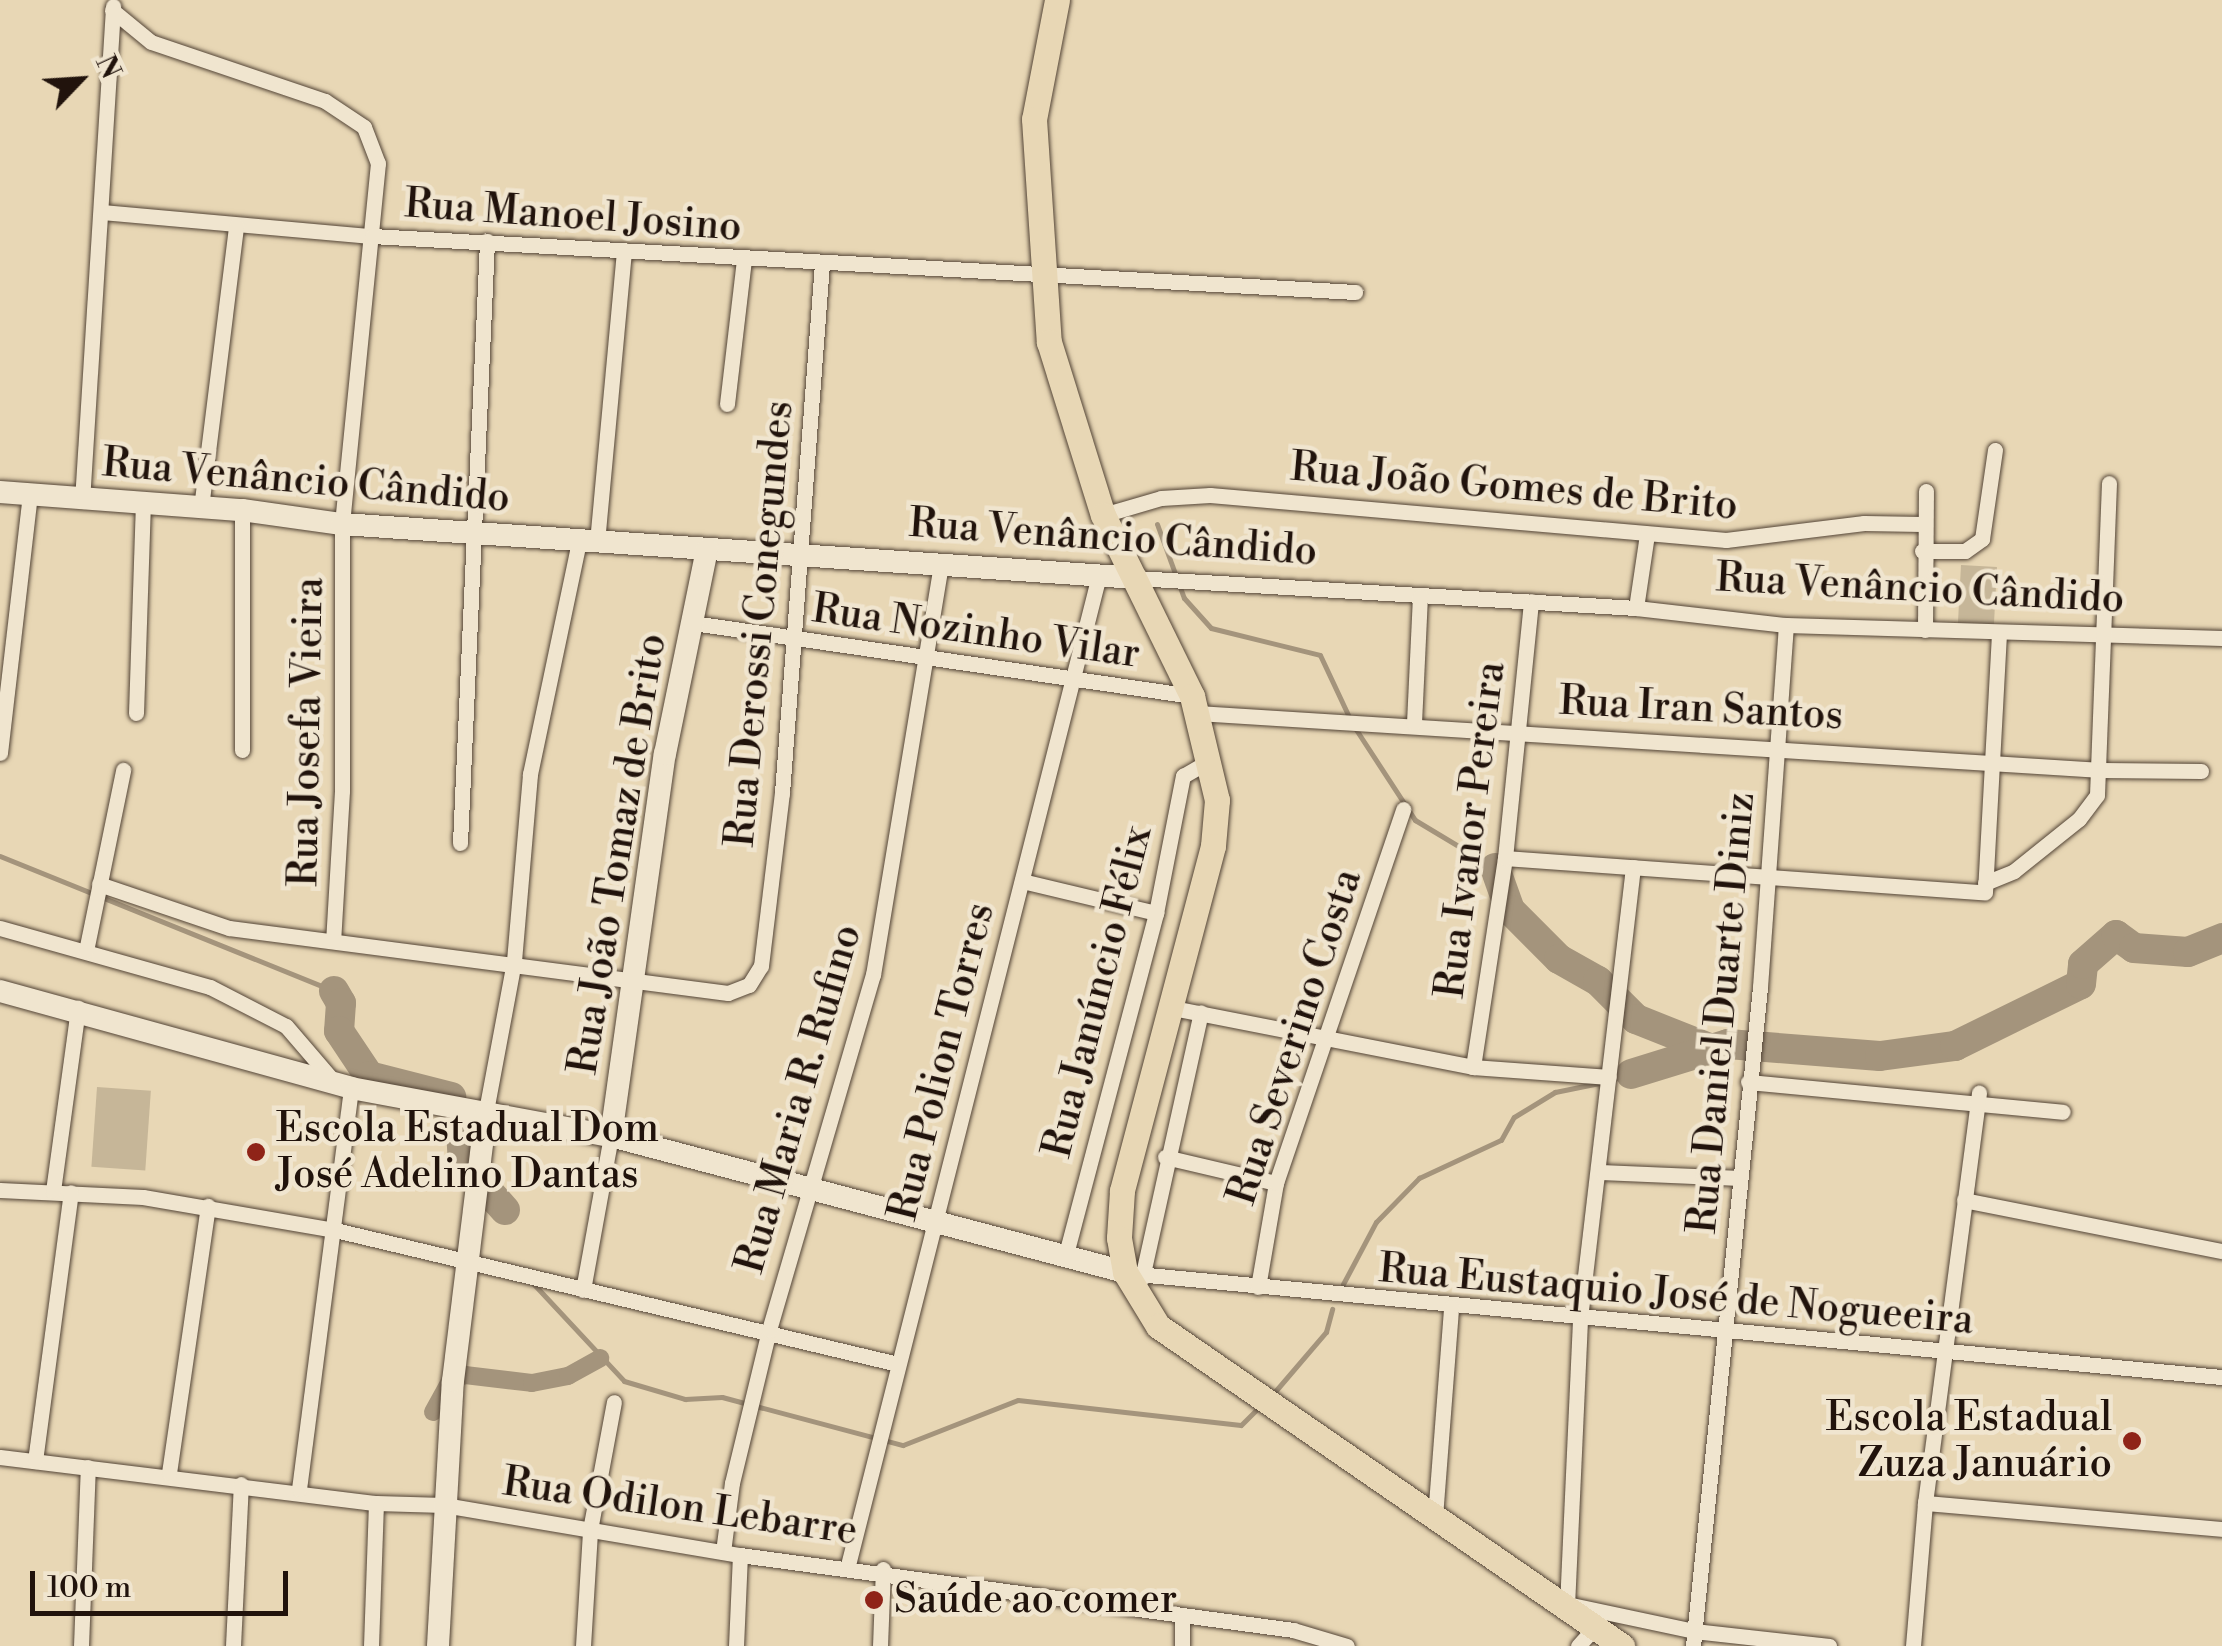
<!DOCTYPE html>
<html>
<head>
<meta charset="utf-8">
<style>
  body { margin:0 }
  #map { position:relative; width:2222px; height:1646px; overflow:hidden; background:#e8d7b5; font-family:"Libre Bodoni",serif }
  div>[style] { position:absolute }
  .green>* { inset:0; background:#c6b698; transform-origin:0 0 }
  .stream>* { height:5px; margin:-2.5px; padding:0 2.5px; transform-origin:2.5px; border-radius:2.5px; background:#a4947c }
  .canal>* { height:18px; margin:-9px; padding:0 9px; transform-origin:9px; border-radius:9px; background:#a4947c }
  .river>* { height:30px; margin:-15px; padding:0 15px; transform-origin:15px; border-radius:15px; background:#a4947c }
  .roads { filter:drop-shadow(0 0 2px #534436) drop-shadow(0 0 2px #534436) }
  .street>* { height:15px; margin:-7.5px; padding:0 7.5px; transform-origin:7.5px; border-radius:7.5px; background:#f0e5cf }
  .secondary>* { height:22px; margin:-11px; padding:0 11px; transform-origin:11px; border-radius:11px; background:#f0e5cf }
  .primary>* { height:25px; margin:-12.5px; padding:0 12.5px; transform-origin:12.5px; border-radius:12.5px; background:#e8d7b5 }
  .dots>* { width:28px; height:28px; translate:-50% -50%; box-sizing:border-box; border:5px solid #f0e5cf; border-radius:50% }
  span { translate:-50% -50%; white-space:nowrap; text-align:center; line-height:1.15; -webkit-text-stroke:9px #f0e5cf; paint-order:stroke }
  .street-label { font-size:40px; color:#21130c }
  .poi-label { font-size:40px; color:#21130c }
  .left { translate:0 -50%; text-align:left }
  .right { translate:-100% -50%; text-align:right }
  .north { position:absolute; left:30px; top:30px; width:100px; height:100px; -webkit-text-stroke:8px #f0e5cf; paint-order:stroke; rotate:65deg; font-size:28px; font-weight:700; line-height:40px; text-align:center; color:#21130c }
  .north::after { content:''; display:block; margin:auto; width:35px; height:45px; background:#21130c; clip-path:polygon(50% 0,100% 100%,50% 72%,0 100%) }
  .scale { position:absolute; left:30px; top:1571px; width:258px; height:45px; box-sizing:border-box; border:5px solid #21130c; border-top:0; padding-left:12px; font-size:30px; line-height:35px; white-space:nowrap; color:#21130c; -webkit-text-stroke:8px #f0e5cf; paint-order:stroke }
</style>
</head>
<body>
<div id="map">
  <div class="green">
    <i style="left:1961px;top:565px;width:36px;height:63px;rotate:3deg"></i>
    <i style="left:97px;top:1087px;width:54px;height:80px;rotate:4deg"></i>
  </div>
  <div class="stream">
    <i style="left:1157px;top:524px;width:79px;rotate:70deg"></i>
    <i style="left:1184px;top:598px;width:40px;rotate:48deg"></i>
    <i style="left:1211px;top:628px;width:112px;rotate:13.9deg"></i>
    <i style="left:1320px;top:655px;width:71px;rotate:64.9deg"></i>
    <i style="left:1355px;top:728px;width:110px;rotate:56.9deg"></i>
    <i style="left:1415px;top:820px;width:93px;rotate:31deg"></i>
    <i style="left:0;top:856px;width:360px;rotate:22deg"></i>
    <i style="left:1610px;top:1080px;width:22px;rotate:-16deg"></i>
    <i style="left:529px;top:1279px;width:139px;rotate:47deg"></i>
    <i style="left:624px;top:1381px;width:64px;rotate:16.4deg"></i>
    <i style="left:685px;top:1399px;width:37px;rotate:-3deg"></i>
    <i style="left:722px;top:1397px;width:187px;rotate:14.9deg"></i>
    <i style="left:903px;top:1445px;width:123px;rotate:-21.4deg"></i>
    <i style="left:1018px;top:1400px;width:224px;rotate:6.4deg"></i>
    <i style="left:1241px;top:1425px;width:27px;rotate:-45deg"></i>
    <i style="left:1343px;top:1284px;width:70px;rotate:-62deg"></i>
    <i style="left:1376px;top:1222px;width:62px;rotate:-45.7deg"></i>
    <i style="left:1419px;top:1178px;width:90px;rotate:-24.9deg"></i>
    <i style="left:1501px;top:1140px;width:26px;rotate:-61deg"></i>
    <i style="left:1514px;top:1117px;width:48px;rotate:-31.4deg"></i>
    <i style="left:1555px;top:1092px;width:45px;rotate:-11.6deg"></i>
    <i style="left:1272px;top:1395px;width:83px;rotate:-49.4deg"></i>
    <i style="left:1326px;top:1332px;width:24px;rotate:-75deg"></i>
  </div>
  <div class="canal">
    <i style="left:433px;top:1412px;width:35px;rotate:-61deg"></i>
    <i style="left:450px;top:1381px;width:16px;rotate:-22deg"></i>
    <i style="left:465px;top:1375px;width:67px;rotate:6.8deg"></i>
    <i style="left:532px;top:1383px;width:37px;rotate:-11deg"></i>
    <i style="left:568px;top:1376px;width:37px;rotate:-29deg"></i>
  </div>
  <div class="river">
    <i style="left:1495px;top:868px;width:45px;rotate:70.3deg"></i>
    <i style="left:1510px;top:910px;width:69px;rotate:45deg"></i>
    <i style="left:1559px;top:959px;width:45px;rotate:29.4deg"></i>
    <i style="left:1598px;top:981px;width:54px;rotate:45deg"></i>
    <i style="left:1636px;top:1019px;width:84px;rotate:21.7deg"></i>
    <i style="left:334px;top:991px;width:14px;rotate:60deg"></i>
    <i style="left:341px;top:1003px;width:28px;rotate:94deg"></i>
    <i style="left:339px;top:1031px;width:54px;rotate:56.3deg"></i>
    <i style="left:369px;top:1076px;width:85px;rotate:14.4deg"></i>
    <i style="left:1631px;top:1074px;width:102px;rotate:-17.2deg"></i>
    <i style="left:1728px;top:1044px;width:152px;rotate:4.5deg"></i>
    <i style="left:1880px;top:1056px;width:76px;rotate:-7.6deg"></i>
    <i style="left:1955px;top:1046px;width:140px;rotate:-26.2deg"></i>
    <i style="left:2081px;top:984px;width:20px;rotate:-84deg"></i>
    <i style="left:2083px;top:964px;width:44px;rotate:-41.3deg"></i>
    <i style="left:2116px;top:935px;width:22px;rotate:36deg"></i>
    <i style="left:2134px;top:948px;width:54px;rotate:4.2deg"></i>
    <i style="left:2188px;top:952px;width:37px;rotate:-22deg"></i>
    <i style="left:461px;top:1128px;width:35px;rotate:87deg"></i>
    <i style="left:463px;top:1163px;width:63px;rotate:48.2deg"></i>
  </div>
  <div class="roads">
    <div class="street">
      <i style="left:112px;top:10px;width:50px;rotate:39.4deg"></i>
      <i style="left:151px;top:42px;width:184px;rotate:18.7deg"></i>
      <i style="left:325px;top:101px;width:47px;rotate:33.7deg"></i>
      <i style="left:364px;top:127px;width:39px;rotate:69deg"></i>
      <i style="left:378px;top:163px;width:363px;rotate:95.7deg"></i>
      <i style="left:342px;top:524px;width:267px;rotate:90deg"></i>
      <i style="left:342px;top:791px;width:150px;rotate:93.4deg"></i>
      <i style="left:101px;top:212px;width:272px;rotate:5.1deg"></i>
      <i style="left:372px;top:236px;width:985px;rotate:3.26deg"></i>
      <i style="left:727px;top:404px;width:145px;rotate:-83.3deg"></i>
      <i style="left:82px;top:501px;width:496px;rotate:-86.4deg"></i>
      <i style="left:201px;top:508px;width:285px;rotate:-82.9deg"></i>
      <i style="left:242px;top:510px;width:240px;rotate:90deg"></i>
      <i style="left:1103px;top:515px;width:60px;rotate:-16.3deg"></i>
      <i style="left:1161px;top:498px;width:49px;rotate:-3.5deg"></i>
      <i style="left:1210px;top:495px;width:518px;rotate:4.98deg"></i>
      <i style="left:1726px;top:540px;width:139px;rotate:-7deg"></i>
      <i style="left:1864px;top:523px;width:58px;rotate:1deg"></i>
      <i style="left:597px;top:542px;width:293px;rotate:-84.7deg"></i>
      <i style="left:1922px;top:551px;width:43px"></i>
      <i style="left:1965px;top:551px;width:21px;rotate:-35deg"></i>
      <i style="left:1982px;top:539px;width:90px;rotate:-81.7deg"></i>
      <i style="left:1136px;top:578px;width:501px;rotate:3.43deg"></i>
      <i style="left:1636px;top:608px;width:151px;rotate:6.5deg"></i>
      <i style="left:1786px;top:625px;width:436px;rotate:1.7deg"></i>
      <i style="left:1636px;top:608px;width:75px;rotate:-81.5deg"></i>
      <i style="left:693px;top:623px;width:504px;rotate:8.32deg"></i>
      <i style="left:1925px;top:630px;width:139px;rotate:-89.6deg"></i>
      <i style="left:136px;top:713px;width:207px;rotate:-88.1deg"></i>
      <i style="left:1197px;top:713px;width:906px;rotate:3.61deg"></i>
      <i style="left:2101px;top:770px;width:100px;rotate:0.6deg"></i>
      <i style="left:1414px;top:723px;width:127px;rotate:-87.3deg"></i>
      <i style="left:0;top:753px;width:261px;rotate:-83.4deg"></i>
      <i style="left:460px;top:843px;width:603px;rotate:-87.43deg"></i>
      <i style="left:1505px;top:858px;width:481px;rotate:4.1deg"></i>
      <i style="left:1985px;top:892px;width:258px;rotate:-86.9deg"></i>
      <i style="left:1633px;top:867px;width:456px;rotate:96.7deg"></i>
      <i style="left:1580px;top:1320px;width:284px;rotate:92.6deg"></i>
      <i style="left:1567px;top:1604px;width:130px;rotate:12deg"></i>
      <i style="left:1694px;top:1631px;width:136px;rotate:6.3deg"></i>
      <i style="left:1022px;top:881px;width:138px;rotate:13.4deg"></i>
      <i style="left:1985px;top:883px;width:31px;rotate:-22deg"></i>
      <i style="left:2014px;top:871px;width:83px;rotate:-38.7deg"></i>
      <i style="left:2079px;top:819px;width:30px;rotate:-53deg"></i>
      <i style="left:2097px;top:795px;width:312px;rotate:-87.8deg"></i>
      <i style="left:99px;top:884px;width:137px;rotate:18.7deg"></i>
      <i style="left:229px;top:928px;width:503px;rotate:7.42deg"></i>
      <i style="left:728px;top:993px;width:22px;rotate:-21deg"></i>
      <i style="left:749px;top:985px;width:22px;rotate:-58deg"></i>
      <i style="left:761px;top:966px;width:174px;rotate:-83.1deg"></i>
      <i style="left:782px;top:793px;width:531px;rotate:-85.68deg"></i>
      <i style="left:0;top:928px;width:218px;rotate:15.7deg"></i>
      <i style="left:210px;top:987px;width:85px;rotate:27.2deg"></i>
      <i style="left:286px;top:1026px;width:75px;rotate:49.3deg"></i>
      <i style="left:86px;top:951px;width:185px;rotate:-78.4deg"></i>
      <i style="left:1168px;top:1007px;width:311px;rotate:11.1deg"></i>
      <i style="left:1473px;top:1067px;width:136px;rotate:4.2deg"></i>
      <i style="left:1473px;top:1067px;width:211px;rotate:-81.3deg"></i>
      <i style="left:1505px;top:858px;width:258px;rotate:-84.2deg"></i>
      <i style="left:1748px;top:1082px;width:316px;rotate:5.4deg"></i>
      <i style="left:486px;top:1111px;width:153px;rotate:-79.4deg"></i>
      <i style="left:514px;top:961px;width:188px;rotate:-85.1deg"></i>
      <i style="left:530px;top:774px;width:238px;rotate:-78.1deg"></i>
      <i style="left:1165px;top:1157px;width:114px;rotate:13.2deg"></i>
      <i style="left:1602px;top:1172px;width:137px;rotate:2.5deg"></i>
      <i style="left:0;top:1190px;width:143px;rotate:2.8deg"></i>
      <i style="left:143px;top:1197px;width:195px;rotate:9.8deg"></i>
      <i style="left:335px;top:1230px;width:579px;rotate:13.39deg"></i>
      <i style="left:53px;top:1191px;width:185px;rotate:-82.2deg"></i>
      <i style="left:1964px;top:1200px;width:263px;rotate:11.2deg"></i>
      <i style="left:1066px;top:1254px;width:353px;rotate:-75.2deg"></i>
      <i style="left:1156px;top:913px;width:140px;rotate:-78.9deg"></i>
      <i style="left:1183px;top:776px;width:32px;rotate:-30deg"></i>
      <i style="left:1127px;top:1273px;width:1100px;rotate:5.43deg"></i>
      <i style="left:1142px;top:1278px;width:272px;rotate:-77.5deg"></i>
      <i style="left:1258px;top:1287px;width:106px;rotate:-80.2deg"></i>
      <i style="left:1276px;top:1183px;width:395px;rotate:-71.2deg"></i>
      <i style="left:583px;top:1290px;width:157px;rotate:-79.7deg"></i>
      <i style="left:0;top:1457px;width:379px;rotate:7deg"></i>
      <i style="left:376px;top:1503px;width:68px;rotate:1.7deg"></i>
      <i style="left:444px;top:1505px;width:300px;rotate:9.6deg"></i>
      <i style="left:740px;top:1555px;width:558px;rotate:7.72deg"></i>
      <i style="left:1293px;top:1630px;width:56px;rotate:16.5deg"></i>
      <i style="left:35px;top:1461px;width:271px;rotate:-82.4deg"></i>
      <i style="left:169px;top:1473px;width:270px;rotate:-81.7deg"></i>
      <i style="left:299px;top:1489px;width:404px;rotate:-82.6deg"></i>
      <i style="left:1925px;top:1503px;width:298px;rotate:5deg"></i>
      <i style="left:1435px;top:1517px;width:210px;rotate:-85.6deg"></i>
      <i style="left:723px;top:1552px;width:70px;rotate:-82.6deg"></i>
      <i style="left:732px;top:1483px;width:157px;rotate:-76.4deg"></i>
      <i style="left:769px;top:1330px;width:370px;rotate:-73.7deg"></i>
      <i style="left:873px;top:975px;width:416px;rotate:-80.6deg"></i>
      <i style="left:848px;top:1565px;width:1021px;rotate:-75.77deg"></i>
      <i style="left:1182px;top:1615px;width:31px;rotate:90deg"></i>
      <i style="left:81px;top:1646px;width:179px;rotate:-87.8deg"></i>
      <i style="left:233px;top:1646px;width:162px;rotate:-87.2deg"></i>
      <i style="left:371px;top:1646px;width:143px;rotate:-88deg"></i>
      <i style="left:583px;top:1646px;width:116px;rotate:-86.5deg"></i>
      <i style="left:590px;top:1530px;width:130px;rotate:-79.4deg"></i>
      <i style="left:736px;top:1646px;width:91px;rotate:-87.5deg"></i>
      <i style="left:880px;top:1646px;width:77px;rotate:-87.8deg"></i>
      <i style="left:1578px;top:1646px;width:24px;rotate:-48deg"></i>
      <i style="left:1693px;top:1646px;width:662px;rotate:-84.19deg"></i>
      <i style="left:1760px;top:987px;width:363px;rotate:-85.9deg"></i>
      <i style="left:1913px;top:1646px;width:144px;rotate:-85.2deg"></i>
      <i style="left:1925px;top:1503px;width:414px;rotate:-82.5deg"></i>
    </div>
    <div class="secondary">
      <i style="left:0;top:492px;width:243px;rotate:4.3deg"></i>
      <i style="left:242px;top:510px;width:101px;rotate:8deg"></i>
      <i style="left:342px;top:524px;width:796px;rotate:3.89deg"></i>
      <i style="left:0;top:991px;width:364px;rotate:15.4deg"></i>
      <i style="left:351px;top:1088px;width:264px;rotate:10.5deg"></i>
      <i style="left:611px;top:1136px;width:532px;rotate:14.82deg"></i>
      <i style="left:611px;top:1136px;width:386px;rotate:-82deg"></i>
      <i style="left:665px;top:754px;width:209px;rotate:-78.4deg"></i>
      <i style="left:438px;top:1646px;width:265px;rotate:-86.8deg"></i>
      <i style="left:453px;top:1381px;width:272px;rotate:-83deg"></i>
    </div>
    <div class="primary">
      <i style="left:1057px;top:0;width:121px;rotate:100.9deg"></i>
      <i style="left:1034px;top:119px;width:224px;rotate:86.2deg"></i>
      <i style="left:1049px;top:342px;width:181px;rotate:72.7deg"></i>
      <i style="left:1103px;top:515px;width:202px;rotate:63.8deg"></i>
      <i style="left:1192px;top:696px;width:107px;rotate:76.5deg"></i>
      <i style="left:1217px;top:800px;width:46px;rotate:95deg"></i>
      <i style="left:1213px;top:846px;width:357px;rotate:104.8deg"></i>
      <i style="left:1122px;top:1191px;width:47px;rotate:93.7deg"></i>
      <i style="left:1119px;top:1238px;width:35px;rotate:80deg"></i>
      <i style="left:1125px;top:1272px;width:63px;rotate:58.6deg"></i>
      <i style="left:1158px;top:1326px;width:564px;rotate:34.59deg"></i>
    </div>
  </div>
  <div class="dots">
    <i style="left:256px;top:1152px;background:#8f2418"></i>
    <i style="left:2132px;top:1441px;background:#8f2418"></i>
    <i style="left:874px;top:1600px;background:#8f2418"></i>
  </div>
  <div class="street-label">
    <span style="left:573px;top:216px;rotate:4deg">Rua Manoel Josino</span>
    <span style="left:306px;top:481px;rotate:5deg">Rua Venâncio Cândido</span>
    <span style="left:1514px;top:487px;rotate:5deg">Rua João Gomes de Brito</span>
    <span style="left:1113px;top:538px;rotate:4deg">Rua Venâncio Cândido</span>
    <span style="left:1920px;top:589px;rotate:3deg">Rua Venâncio Cândido</span>
    <span style="left:760px;top:624px;rotate:-85deg">Rua Derossi Conegundes</span>
    <span style="left:976px;top:632px;rotate:8deg">Rua Nozinho Vilar</span>
    <span style="left:1701px;top:709px;rotate:3deg">Rua Iran Santos</span>
    <span style="left:307px;top:732px;rotate:-89deg">Rua Josefa Vieira</span>
    <span style="left:1471px;top:830px;rotate:-83deg">Rua Ivanor Pereira</span>
    <span style="left:618px;top:854px;rotate:-81deg">Rua João Tomaz de Brito</span>
    <span style="left:1098px;top:992px;rotate:-76deg">Rua Janúncio Félix</span>
    <span style="left:1722px;top:1013px;rotate:-85deg">Rua Daniel Duarte Diniz</span>
    <span style="left:1295px;top:1037px;rotate:-72deg">Rua Severino Costa</span>
    <span style="left:942px;top:1062px;rotate:-76deg">Rua Polion Torres</span>
    <span style="left:799px;top:1099px;rotate:-74deg">Rua Maria R. Rufino</span>
    <span style="left:1676px;top:1295px;rotate:5deg">Rua Eustaquio José de Nogueeira</span>
    <span style="left:680px;top:1507px;rotate:8deg">Rua Odilon Lebarre</span>
  </div>
  <div class="poi-label">
    <span class="left" style="left:276px;top:1152px">Escola Estadual Dom<br>José Adelino Dantas</span>
    <span class="right" style="left:2112px;top:1441px">Escola Estadual<br>Zuza Januário</span>
    <span class="left" style="left:894px;top:1600px">Saúde ao comer</span>
  </div>
  <div class="north">N</div>
  <div class="scale">100 m</div>
</div>
</body>
</html>
